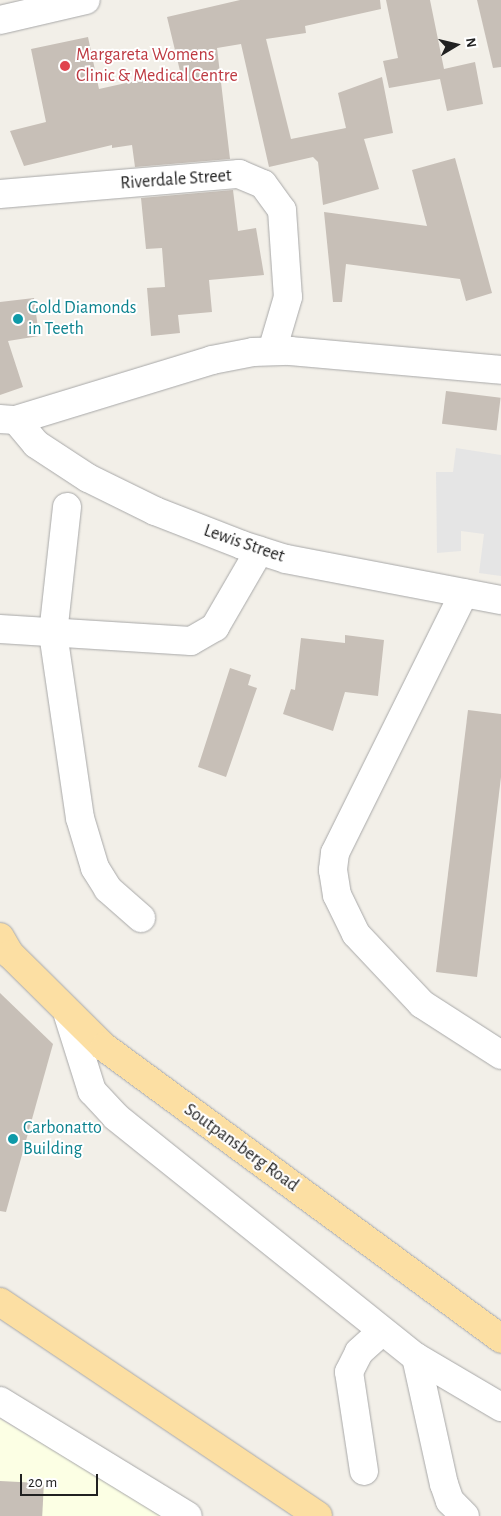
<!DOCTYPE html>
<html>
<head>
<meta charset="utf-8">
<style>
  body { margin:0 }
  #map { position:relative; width:501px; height:1516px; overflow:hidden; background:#f2efe8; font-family:"Alegreya Sans",sans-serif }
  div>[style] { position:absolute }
  .education>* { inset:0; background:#fcffe4 }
  .parking>* { inset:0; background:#e5e5e5 }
  .building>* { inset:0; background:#c7bfb7; transform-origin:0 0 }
  .roads { filter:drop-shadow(0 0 1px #a8a8a8) drop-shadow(0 0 1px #a8a8a8) }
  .minor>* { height:28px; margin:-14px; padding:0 14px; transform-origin:14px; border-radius:14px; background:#fff }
  .major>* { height:28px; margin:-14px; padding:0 14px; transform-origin:14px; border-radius:14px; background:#fcdfa3 }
  .dots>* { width:14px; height:14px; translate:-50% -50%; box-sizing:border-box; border:2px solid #fff; border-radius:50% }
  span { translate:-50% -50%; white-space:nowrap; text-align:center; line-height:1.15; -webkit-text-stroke:4px #fff; paint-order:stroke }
  .health-label { font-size:18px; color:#be3a42 }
  .left { translate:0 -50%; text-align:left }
  .street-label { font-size:18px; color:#212121 }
  .culture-label { font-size:18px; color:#0d838f }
  .north { position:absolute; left:431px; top:20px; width:50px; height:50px; -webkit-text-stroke:4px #fff; paint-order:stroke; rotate:81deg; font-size:14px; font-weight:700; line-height:20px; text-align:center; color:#212121 }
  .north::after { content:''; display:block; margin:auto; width:18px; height:22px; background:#212121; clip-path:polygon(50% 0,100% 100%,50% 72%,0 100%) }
  .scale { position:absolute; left:20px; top:1474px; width:78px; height:22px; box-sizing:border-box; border:2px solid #212121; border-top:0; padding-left:6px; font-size:15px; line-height:18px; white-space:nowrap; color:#212121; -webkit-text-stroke:4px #fff; paint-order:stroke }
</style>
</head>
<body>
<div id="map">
  <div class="education">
    <i style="clip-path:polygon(0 1419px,166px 1516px,0 1516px)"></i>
  </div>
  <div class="parking">
    <i style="clip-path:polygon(456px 448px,501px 455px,501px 576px,479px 573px,484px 534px,461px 531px,461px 551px,437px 553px,436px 472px,453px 472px)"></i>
  </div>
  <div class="building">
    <i style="clip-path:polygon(240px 0,380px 0,381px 9px,305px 26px,306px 33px,266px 39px,291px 139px,346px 128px,338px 93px,382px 77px,393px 133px,364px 139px,379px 189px,323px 205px,318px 162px,313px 157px,269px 167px,241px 44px,217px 48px,230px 159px,135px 167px,132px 145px,112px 148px,112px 145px,24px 166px,10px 131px,46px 122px,31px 49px,88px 37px,99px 89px,180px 71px,167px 17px)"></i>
    <i style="clip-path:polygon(386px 0,430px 0,444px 69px,475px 62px,483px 104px,447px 111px,440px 79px,389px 88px,383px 61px,398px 58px)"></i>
    <i style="clip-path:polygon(477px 0,501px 0,501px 67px,493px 68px)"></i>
    <i style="clip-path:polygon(455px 158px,492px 293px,466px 301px,460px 279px,346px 264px,342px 302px,333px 302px,324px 212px,427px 226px,412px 170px)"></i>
    <i style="clip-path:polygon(233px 190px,238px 231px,256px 228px,264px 275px,209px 280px,212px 312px,178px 315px,180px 333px,151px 336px,147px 288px,165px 287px,162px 248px,146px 249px,141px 198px)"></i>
    <i style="clip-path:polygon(34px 298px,39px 336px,8px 341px,23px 387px,0 395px,0 302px)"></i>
    <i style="left:446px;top:391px;width:55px;height:33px;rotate:7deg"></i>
    <i style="clip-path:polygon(345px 635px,384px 640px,378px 696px,345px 692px,333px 731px,283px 714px,291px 689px,295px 690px,301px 638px,345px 643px)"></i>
    <i style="clip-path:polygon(230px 668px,251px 675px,248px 685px,257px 688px,226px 777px,198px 767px)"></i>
    <i style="clip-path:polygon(468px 710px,501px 714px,501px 777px,477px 977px,436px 972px)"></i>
    <i style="clip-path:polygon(0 993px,53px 1044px,6px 1212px,0 1211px)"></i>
    <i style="left:0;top:1481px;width:44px;height:35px;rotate:3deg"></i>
  </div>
  <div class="roads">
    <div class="minor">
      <i style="left:0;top:20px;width:88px;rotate:-13.1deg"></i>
      <i style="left:0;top:194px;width:240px;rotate:-4.8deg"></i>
      <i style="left:239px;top:174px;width:26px;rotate:23deg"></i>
      <i style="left:263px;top:184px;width:32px;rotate:54deg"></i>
      <i style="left:282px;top:210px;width:87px;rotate:86.1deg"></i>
      <i style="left:288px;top:297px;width:56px;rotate:106.5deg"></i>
      <i style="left:0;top:419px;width:16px;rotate:4deg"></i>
      <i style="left:16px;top:420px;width:205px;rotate:-17deg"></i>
      <i style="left:212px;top:360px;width:42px;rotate:-11deg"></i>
      <i style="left:253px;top:352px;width:37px;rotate:-2deg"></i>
      <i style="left:290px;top:351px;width:212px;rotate:5.1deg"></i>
      <i style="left:16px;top:420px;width:31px;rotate:50deg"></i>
      <i style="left:36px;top:444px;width:62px;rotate:33.2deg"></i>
      <i style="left:88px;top:478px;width:75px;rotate:26.2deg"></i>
      <i style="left:155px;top:511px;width:93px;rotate:21.3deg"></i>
      <i style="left:242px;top:545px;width:46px;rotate:17.7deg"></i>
      <i style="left:286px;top:559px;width:219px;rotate:10.8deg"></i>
      <i style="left:67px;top:507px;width:127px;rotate:96.3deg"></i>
      <i style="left:53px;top:633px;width:187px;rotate:81.7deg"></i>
      <i style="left:80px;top:818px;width:52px;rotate:73.3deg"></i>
      <i style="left:95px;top:868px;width:25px;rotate:58deg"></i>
      <i style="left:108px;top:889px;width:44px;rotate:41.3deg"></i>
      <i style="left:464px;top:593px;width:290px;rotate:116.4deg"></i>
      <i style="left:335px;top:853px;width:17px;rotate:97deg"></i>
      <i style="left:333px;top:870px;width:25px;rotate:81deg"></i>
      <i style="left:337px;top:895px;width:43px;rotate:64deg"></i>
      <i style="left:356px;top:934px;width:96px;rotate:46.7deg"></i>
      <i style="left:422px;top:1004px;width:94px;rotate:32.8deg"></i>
      <i style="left:0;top:629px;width:191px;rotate:3.6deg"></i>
      <i style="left:191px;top:641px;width:28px;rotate:-30deg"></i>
      <i style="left:215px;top:627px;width:88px;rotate:-59.9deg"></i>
      <i style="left:68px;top:1015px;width:80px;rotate:72.5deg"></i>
      <i style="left:92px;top:1091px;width:35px;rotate:47deg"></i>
      <i style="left:116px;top:1117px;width:384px;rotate:38.7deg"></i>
      <i style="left:416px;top:1357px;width:99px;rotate:30.5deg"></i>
      <i style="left:416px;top:1357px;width:130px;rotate:77.6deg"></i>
      <i style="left:444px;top:1484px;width:18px;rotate:71deg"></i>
      <i style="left:450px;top:1501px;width:21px;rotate:45deg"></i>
      <i style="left:0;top:1401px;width:220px;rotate:31.5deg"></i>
      <i style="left:364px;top:1471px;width:100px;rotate:-98.6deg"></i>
      <i style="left:349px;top:1372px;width:22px;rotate:-63deg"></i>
      <i style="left:359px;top:1352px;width:31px;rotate:-42deg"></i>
    </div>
    <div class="major">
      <i style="left:0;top:937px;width:20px;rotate:60deg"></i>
      <i style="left:10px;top:954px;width:132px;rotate:44.7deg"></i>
      <i style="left:104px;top:1047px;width:493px;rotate:36.3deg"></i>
      <i style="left:0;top:1302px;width:383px;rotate:33.9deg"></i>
    </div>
  </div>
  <div class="dots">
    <i style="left:65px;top:66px;background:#e0444e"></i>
    <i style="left:18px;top:319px;background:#0f9aa8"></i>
    <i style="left:13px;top:1139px;background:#0f9aa8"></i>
  </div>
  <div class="health-label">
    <span class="left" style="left:76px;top:66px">Margareta Womens<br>Clinic &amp; Medical Centre</span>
  </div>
  <div class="street-label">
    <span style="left:176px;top:180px;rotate:-4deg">Riverdale Street</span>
    <span style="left:244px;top:544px;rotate:19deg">Lewis Street</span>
    <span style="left:241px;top:1148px;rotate:36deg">Soutpansberg Road</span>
  </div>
  <div class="culture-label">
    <span class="left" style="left:28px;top:319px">Gold Diamonds<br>in Teeth</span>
    <span class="left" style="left:23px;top:1139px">Carbonatto<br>Building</span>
  </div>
  <div class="north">N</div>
  <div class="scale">20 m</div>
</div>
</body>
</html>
